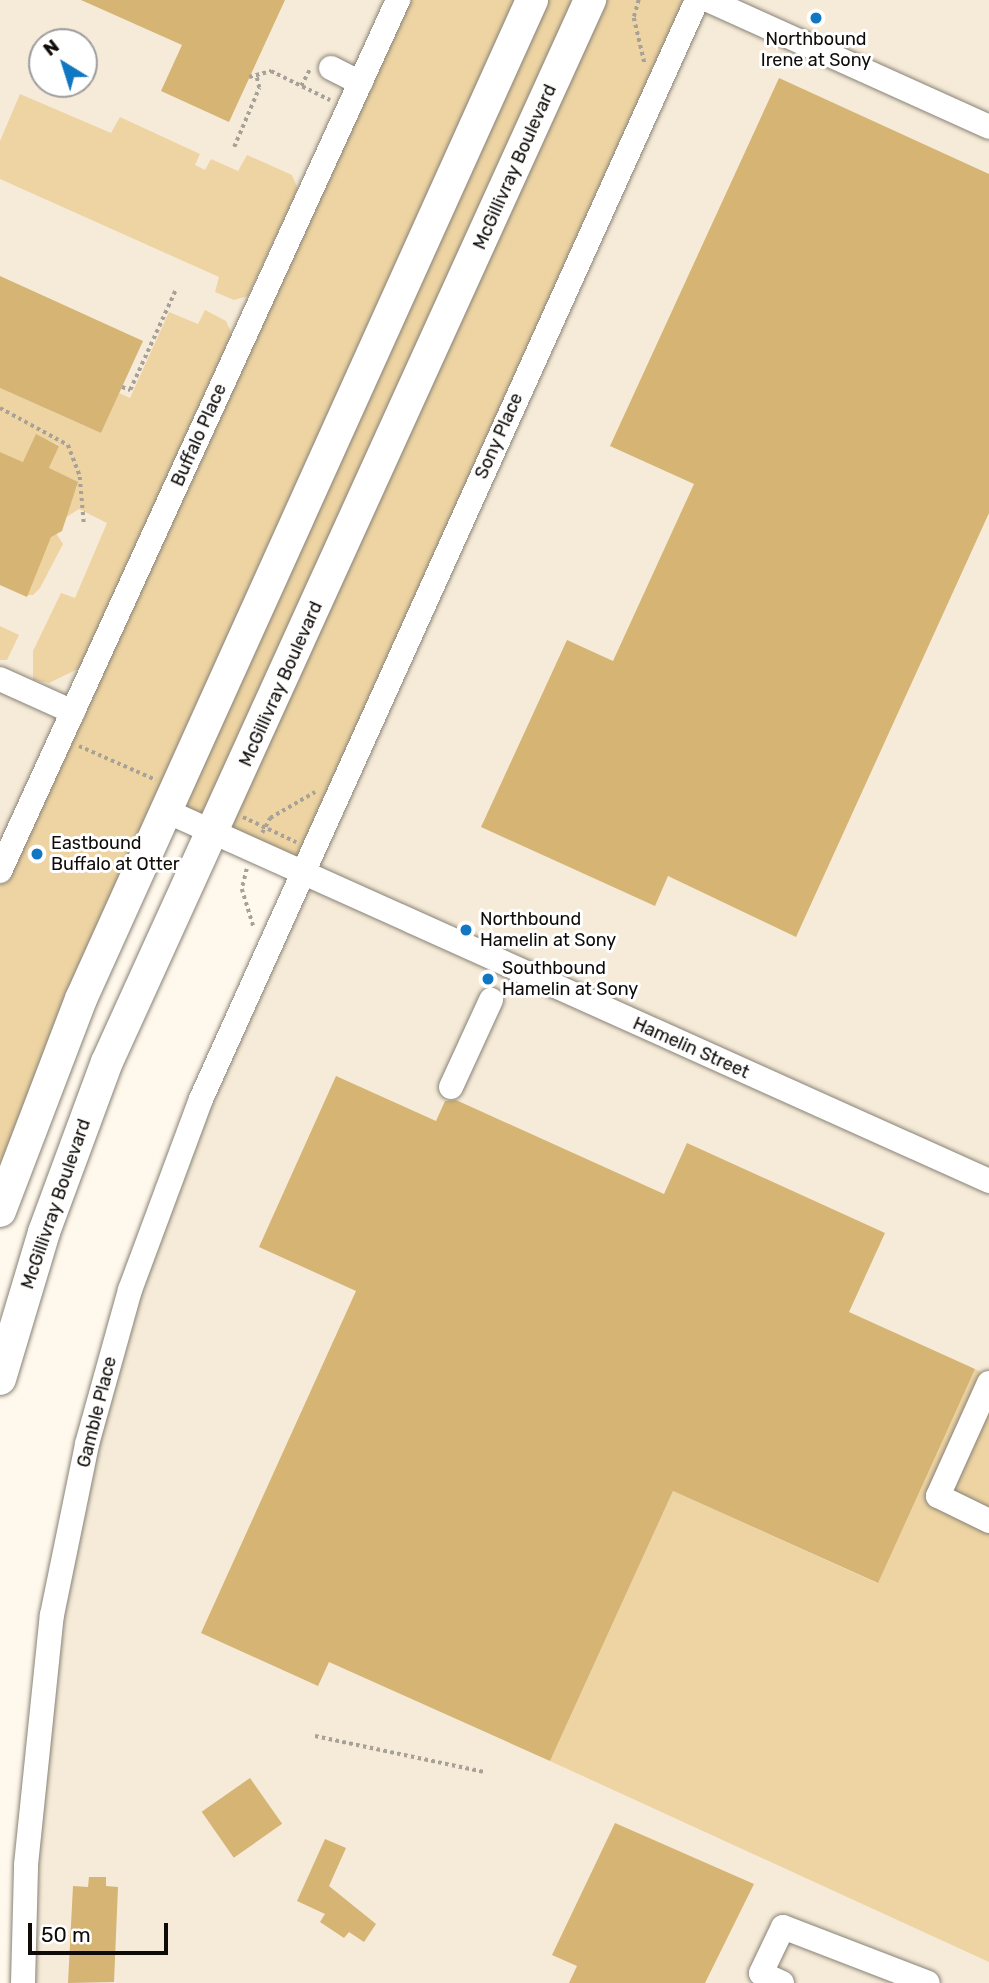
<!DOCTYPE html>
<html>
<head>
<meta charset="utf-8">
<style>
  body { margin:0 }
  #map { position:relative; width:989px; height:1983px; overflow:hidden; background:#fff8ec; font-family:Rubik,sans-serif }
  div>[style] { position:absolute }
  .built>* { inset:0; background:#f6ebd8 }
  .green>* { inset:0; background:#eed4a3 }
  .building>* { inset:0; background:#d5b474; transform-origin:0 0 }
  .path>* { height:3.5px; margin-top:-1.75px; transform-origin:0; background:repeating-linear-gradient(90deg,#a7a198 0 3.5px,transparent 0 7px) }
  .roads { filter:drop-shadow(0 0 2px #888277) drop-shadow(0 0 2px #888277) }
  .minor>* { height:24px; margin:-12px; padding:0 12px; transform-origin:12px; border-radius:12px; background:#fff }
  .major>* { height:32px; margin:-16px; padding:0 16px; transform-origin:16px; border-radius:16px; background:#fff }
  .dots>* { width:19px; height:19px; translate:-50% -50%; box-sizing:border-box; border:4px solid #fff; border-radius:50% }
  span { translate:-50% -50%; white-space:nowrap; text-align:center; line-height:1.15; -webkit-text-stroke:6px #fff; paint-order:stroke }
  .poi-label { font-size:18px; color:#0e0b08 }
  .left { translate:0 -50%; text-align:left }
  .street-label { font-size:18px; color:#0e0b08 }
  .north { position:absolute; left:28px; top:28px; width:70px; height:70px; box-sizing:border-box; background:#fff; border:2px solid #9f9d9c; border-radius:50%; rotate:322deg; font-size:19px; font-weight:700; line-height:28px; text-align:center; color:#0e0b08 }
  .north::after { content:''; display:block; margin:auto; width:24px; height:32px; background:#1277c3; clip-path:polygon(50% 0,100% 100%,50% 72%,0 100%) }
  .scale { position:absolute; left:28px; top:1923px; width:140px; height:32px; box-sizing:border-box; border:4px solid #0e0b08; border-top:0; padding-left:9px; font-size:21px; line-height:24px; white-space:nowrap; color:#0e0b08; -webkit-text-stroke:5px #fff; paint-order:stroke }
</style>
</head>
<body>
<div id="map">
  <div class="built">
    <i style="clip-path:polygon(evenodd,0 0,398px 0,0 871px,0 0,42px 42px,84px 42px,84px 84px,42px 84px,42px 42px)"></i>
    <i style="clip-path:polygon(701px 0,989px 0,989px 1983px,23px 1983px,42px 1685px,130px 1290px)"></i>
  </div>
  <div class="green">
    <i style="clip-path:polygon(398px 0,697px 0,301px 873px,165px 811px,0 1211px,0 871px)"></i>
    <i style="clip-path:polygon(20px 94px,111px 133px,120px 117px,200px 154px,195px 165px,205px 170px,211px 159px,238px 171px,247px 155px,292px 175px,298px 189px,248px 296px,234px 300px,215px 292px,219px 277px,0 179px,0 141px)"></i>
    <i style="clip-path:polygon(205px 310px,226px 321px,232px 335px,82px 667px,49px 683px,33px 680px,33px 651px,61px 593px,75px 598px,107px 523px,79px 509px,65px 518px,77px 486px,48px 471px,59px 445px,36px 435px,32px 466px,0 452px,0 388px,101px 433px,119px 393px,130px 398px,169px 312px,198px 324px)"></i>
    <i style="clip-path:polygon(54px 530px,63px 544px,40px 588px,33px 595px,23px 595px)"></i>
    <i style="clip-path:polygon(0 626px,19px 635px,7px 660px,0 660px)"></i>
    <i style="clip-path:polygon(975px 1369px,986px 1375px,989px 1370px,989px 1962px,550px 1761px,673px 1491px,877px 1583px)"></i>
  </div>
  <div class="building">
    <i style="clip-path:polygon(81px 0,285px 0,229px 122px,161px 91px,182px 45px)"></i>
    <i style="clip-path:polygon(779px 78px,989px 174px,989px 513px,796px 937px,668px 876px,655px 906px,481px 827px,567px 640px,613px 661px,694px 484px,610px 446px)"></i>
    <i style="clip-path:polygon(0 276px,143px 341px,101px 433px,0 388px)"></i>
    <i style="clip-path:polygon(36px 434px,59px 446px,49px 468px,78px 482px,62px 531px,51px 537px,27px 597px,0 585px,0 452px,23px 462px)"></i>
    <i style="clip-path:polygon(336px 1076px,436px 1121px,445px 1101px,456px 1100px,664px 1194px,687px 1143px,885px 1233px,849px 1312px,975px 1369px,878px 1583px,673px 1491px,550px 1761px,329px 1662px,318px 1686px,201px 1633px,356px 1291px,259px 1247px)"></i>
    <i style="left:250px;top:1778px;width:56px;height:59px;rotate:55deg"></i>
    <i style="clip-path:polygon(615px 1823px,754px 1884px,705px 1983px,569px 1983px,577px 1966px,552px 1955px)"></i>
    <i style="clip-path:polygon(325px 1839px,346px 1848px,329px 1886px,376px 1924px,364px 1942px,349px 1932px,344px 1938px,320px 1922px,325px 1914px,297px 1901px)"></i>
    <i style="clip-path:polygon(89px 1877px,106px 1877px,106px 1886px,118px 1887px,114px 1982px,68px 1983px,73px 1886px,88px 1887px)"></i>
  </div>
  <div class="path">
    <i style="left:639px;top:0;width:19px;rotate:106deg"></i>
    <i style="left:634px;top:18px;width:48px;rotate:76.8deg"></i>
    <i style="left:249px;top:77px;width:23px;rotate:-15deg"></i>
    <i style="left:271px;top:71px;width:66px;rotate:26.2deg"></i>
    <i style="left:301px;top:86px;width:19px;rotate:-62deg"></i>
    <i style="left:234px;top:147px;width:64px;rotate:-67deg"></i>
    <i style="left:259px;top:88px;width:13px;rotate:-103deg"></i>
    <i style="left:122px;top:387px;width:9px;rotate:21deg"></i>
    <i style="left:130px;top:390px;width:111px;rotate:-65.5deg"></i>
    <i style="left:0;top:408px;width:77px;rotate:28.6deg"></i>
    <i style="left:68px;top:445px;width:34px;rotate:69deg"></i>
    <i style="left:80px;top:477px;width:47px;rotate:85.1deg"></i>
    <i style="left:79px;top:746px;width:84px;rotate:23.8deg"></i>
    <i style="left:243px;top:817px;width:59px;rotate:25.3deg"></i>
    <i style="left:262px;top:833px;width:17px;rotate:-62deg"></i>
    <i style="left:270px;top:818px;width:52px;rotate:-30deg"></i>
    <i style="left:247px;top:869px;width:21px;rotate:104deg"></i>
    <i style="left:242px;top:889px;width:41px;rotate:72.9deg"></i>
    <i style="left:315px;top:1736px;width:173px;rotate:12deg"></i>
  </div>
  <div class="roads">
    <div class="minor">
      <i style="left:708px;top:0;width:308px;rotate:24.3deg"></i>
      <i style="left:331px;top:68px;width:33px;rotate:27deg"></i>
      <i style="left:0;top:679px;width:80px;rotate:24.3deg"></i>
      <i style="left:164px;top:810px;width:905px;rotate:24.21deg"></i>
      <i style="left:0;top:871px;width:958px;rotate:-65.44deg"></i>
      <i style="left:451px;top:1087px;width:96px;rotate:-65.3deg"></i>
      <i style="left:989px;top:1383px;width:124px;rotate:114.3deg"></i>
      <i style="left:938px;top:1496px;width:57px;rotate:26.1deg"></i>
      <i style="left:23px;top:1983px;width:118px;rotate:-88.5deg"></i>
      <i style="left:26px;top:1865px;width:251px;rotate:-84.1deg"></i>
      <i style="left:52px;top:1615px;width:175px;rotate:-78.4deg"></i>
      <i style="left:87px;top:1444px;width:160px;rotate:-74.4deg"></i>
      <i style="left:130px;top:1290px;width:204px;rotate:-69.6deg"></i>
      <i style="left:201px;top:1099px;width:1206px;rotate:-65.71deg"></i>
      <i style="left:782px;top:1983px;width:23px;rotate:-155deg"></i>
      <i style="left:761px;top:1973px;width:51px;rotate:-64.4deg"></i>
      <i style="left:783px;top:1927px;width:155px;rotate:21.1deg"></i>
    </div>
    <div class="major">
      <i style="left:0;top:1211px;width:227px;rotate:-69.1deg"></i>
      <i style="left:81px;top:999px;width:1096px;rotate:-65.7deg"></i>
      <i style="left:0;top:1379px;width:153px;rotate:-73.3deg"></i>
      <i style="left:44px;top:1232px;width:181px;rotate:-69.7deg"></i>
      <i style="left:107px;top:1062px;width:1167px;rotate:-65.54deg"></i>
    </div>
  </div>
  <div class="dots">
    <i style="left:816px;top:18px;background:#1277c3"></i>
    <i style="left:37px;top:854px;background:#1277c3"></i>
    <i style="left:466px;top:930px;background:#1277c3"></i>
    <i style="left:488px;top:979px;background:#1277c3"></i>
  </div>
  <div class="poi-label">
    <span style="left:816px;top:50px">Northbound<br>Irene at Sony</span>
    <span class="left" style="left:51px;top:854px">Eastbound<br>Buffalo at Otter</span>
    <span class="left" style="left:480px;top:930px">Northbound<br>Hamelin at Sony</span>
    <span class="left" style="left:502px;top:979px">Southbound<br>Hamelin at Sony</span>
  </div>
  <div class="street-label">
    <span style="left:515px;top:167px;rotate:-66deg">McGillivray Boulevard</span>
    <span style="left:199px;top:435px;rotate:-66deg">Buffalo Place</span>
    <span style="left:499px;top:436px;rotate:-66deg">Sony Place</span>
    <span style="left:281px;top:684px;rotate:-66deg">McGillivray Boulevard</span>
    <span style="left:691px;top:1048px;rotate:24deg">Hamelin Street</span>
    <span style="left:56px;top:1204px;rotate:-71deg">McGillivray Boulevard</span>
    <span style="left:97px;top:1412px;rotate:-76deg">Gamble Place</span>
  </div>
  <div class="north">N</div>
  <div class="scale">50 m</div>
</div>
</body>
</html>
